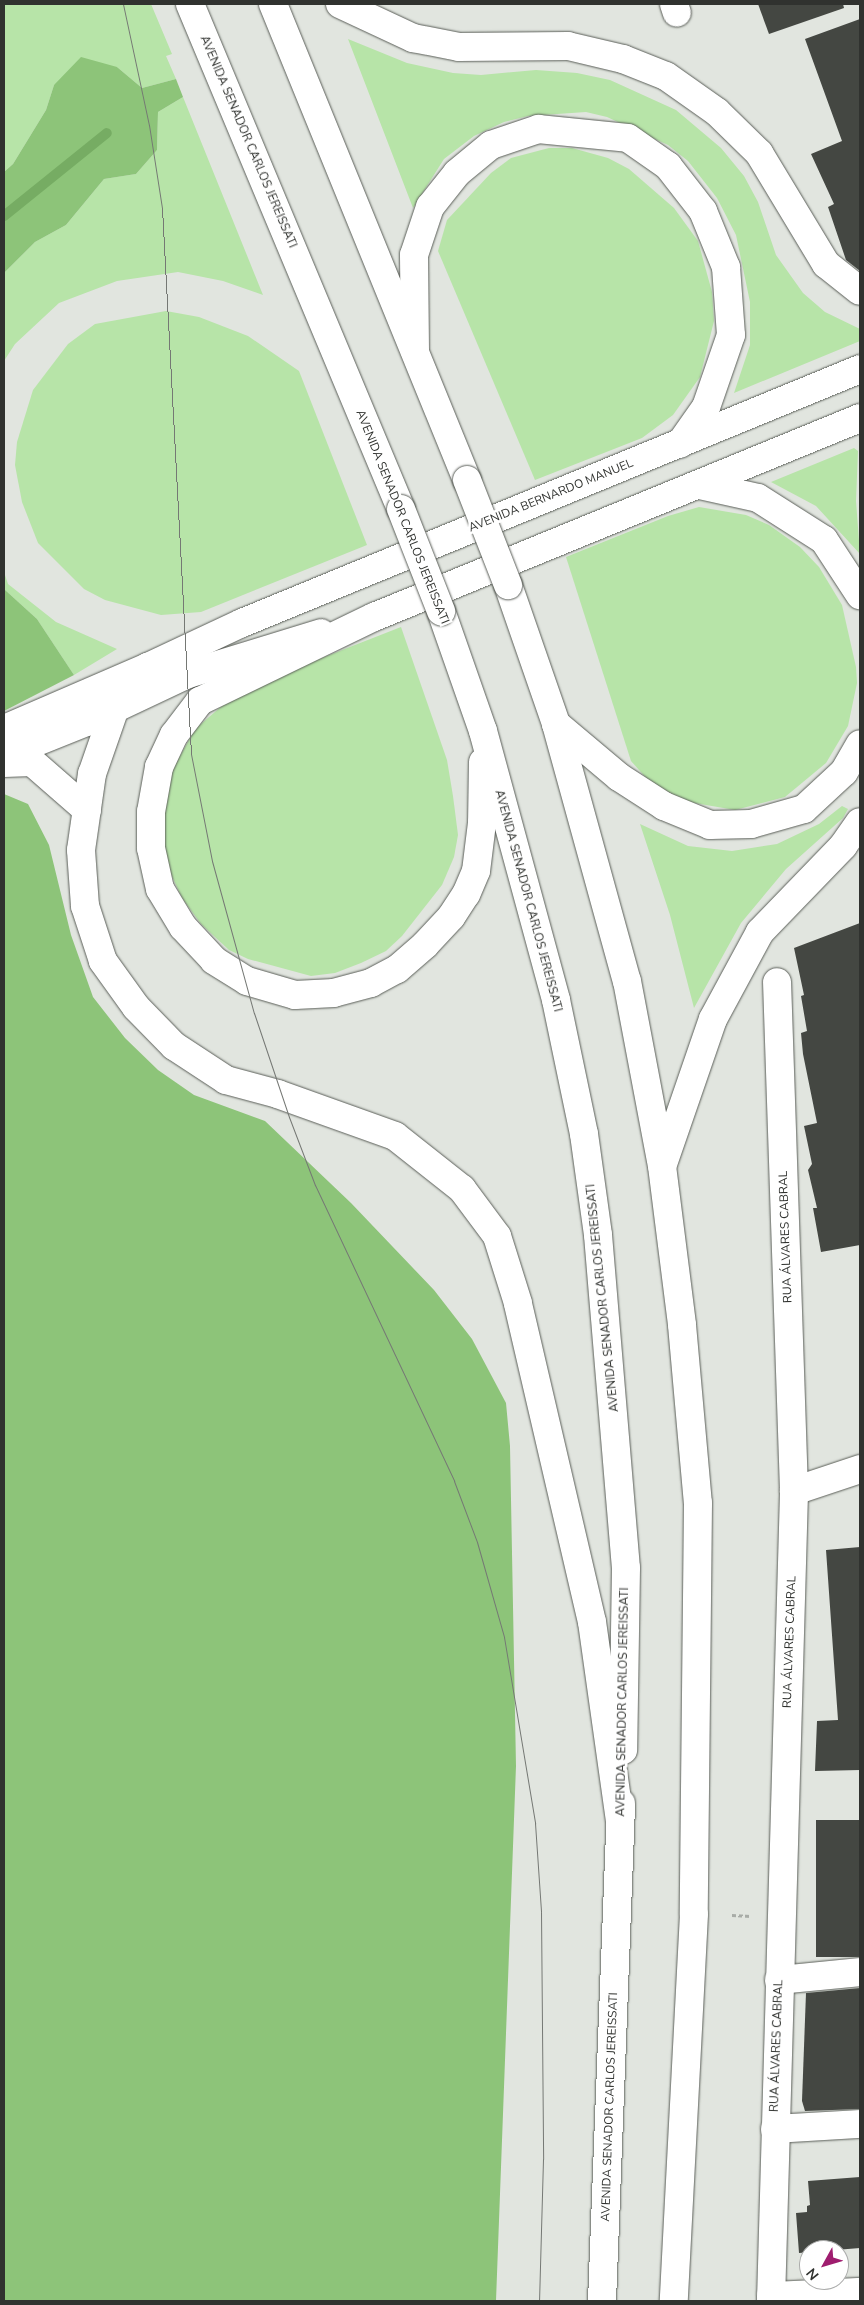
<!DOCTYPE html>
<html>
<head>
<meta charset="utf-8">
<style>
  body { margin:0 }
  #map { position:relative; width:864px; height:2305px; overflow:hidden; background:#e1e5df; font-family:"Nunito Sans",sans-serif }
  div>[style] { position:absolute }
  .green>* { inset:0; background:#b7e4a8 }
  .forest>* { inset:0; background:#8dc479 }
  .stream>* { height:10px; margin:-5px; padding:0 5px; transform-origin:5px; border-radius:5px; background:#76ac63 }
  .building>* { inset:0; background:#444742; transform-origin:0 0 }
  .path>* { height:3px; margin-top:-1.5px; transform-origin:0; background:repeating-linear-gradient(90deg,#a8aca7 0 4px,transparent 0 6.5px) }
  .roads { filter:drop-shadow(0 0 1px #5a5e58) drop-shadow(0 0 1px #5a5e58) }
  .minor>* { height:28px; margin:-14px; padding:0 14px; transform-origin:14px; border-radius:14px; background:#fff }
  .major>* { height:28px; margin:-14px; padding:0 14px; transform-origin:14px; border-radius:14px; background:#fff }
  .tram>* { height:1px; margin:-0.5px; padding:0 0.5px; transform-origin:0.5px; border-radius:0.5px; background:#757874 }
  .bridges { filter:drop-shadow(0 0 1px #5a5e58) drop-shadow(0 0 1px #5a5e58) }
  .major-bridge>* { height:28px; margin:-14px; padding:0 14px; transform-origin:14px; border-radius:14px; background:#fff }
  span { translate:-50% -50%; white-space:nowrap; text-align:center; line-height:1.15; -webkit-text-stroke:5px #fff; paint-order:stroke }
  .street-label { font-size:12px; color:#30322f }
  .frame { position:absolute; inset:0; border:5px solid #30322f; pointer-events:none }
  .north { position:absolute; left:799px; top:2240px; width:50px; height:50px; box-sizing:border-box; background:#fff; border:1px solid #acadac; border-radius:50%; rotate:231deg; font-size:14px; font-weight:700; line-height:20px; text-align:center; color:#30322f }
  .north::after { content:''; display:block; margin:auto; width:18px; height:22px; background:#9f1d6f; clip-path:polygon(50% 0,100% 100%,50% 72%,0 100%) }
</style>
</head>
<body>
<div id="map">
  <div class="green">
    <i style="clip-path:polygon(4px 4px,151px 4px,172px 54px,166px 56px,176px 79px,142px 88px,117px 67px,54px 85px,46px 110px,13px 164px,4px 172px)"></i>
    <i style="clip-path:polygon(348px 39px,407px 63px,453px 73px,481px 75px,536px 70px,577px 73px,610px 80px,676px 110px,721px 148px,744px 176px,758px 202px,776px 255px,803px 293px,825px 312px,860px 329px,860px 341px,734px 393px,750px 345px,750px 302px,736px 235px,717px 198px,688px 161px,668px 145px,607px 117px,586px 112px,528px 116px,504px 122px,474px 136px,444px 159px,413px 208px)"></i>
    <i style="clip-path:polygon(183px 97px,263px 295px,223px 281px,178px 272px,117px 281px,59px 303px,15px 344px,4px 361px,4px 273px,35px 242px,66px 225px,104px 179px,136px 174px,157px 150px,158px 112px)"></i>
    <i style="clip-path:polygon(549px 148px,572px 148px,608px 158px,629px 169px,674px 208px,698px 241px,712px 292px,714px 321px,700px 377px,673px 415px,642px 438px,535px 480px,438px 251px,447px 220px,491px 173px,511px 158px)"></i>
    <i style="clip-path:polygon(166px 311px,199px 317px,248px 336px,299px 371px,367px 545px,201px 612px,161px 615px,105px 600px,84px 589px,38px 543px,22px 502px,15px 465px,17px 442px,33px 390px,68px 344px,95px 324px)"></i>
    <i style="clip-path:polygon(854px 448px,858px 451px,856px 501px,860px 554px,816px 506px,771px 482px)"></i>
    <i style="clip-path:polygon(699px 507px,746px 515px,769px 525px,800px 547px,819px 567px,842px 605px,856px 667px,857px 683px,848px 726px,826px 763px,785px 797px,735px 810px,683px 801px,648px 780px,631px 761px,566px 557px,668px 516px)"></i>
    <i style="clip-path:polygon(4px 572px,8px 584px,56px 622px,117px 649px,74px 675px,37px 619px,4px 589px)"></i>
    <i style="clip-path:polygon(401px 627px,447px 760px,453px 796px,458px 835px,454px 857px,442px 885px,402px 936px,386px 951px,361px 963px,335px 973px,311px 976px,248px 959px,229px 950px,201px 924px,182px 898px,164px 859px,164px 800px,170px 774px,195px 729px,229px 700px,253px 685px)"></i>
    <i style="clip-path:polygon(842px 806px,848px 809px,843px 818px,786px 869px,741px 923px,694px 1008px,670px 915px,640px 824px,688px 846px,732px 851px,777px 844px,819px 824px)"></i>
  </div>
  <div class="forest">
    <i style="clip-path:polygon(81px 57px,117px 67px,142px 88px,176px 79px,183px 97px,158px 112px,157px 150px,136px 174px,104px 179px,66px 225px,35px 242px,4px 273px,4px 172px,13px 164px,46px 110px,54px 85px)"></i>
    <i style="clip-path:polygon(4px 589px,37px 619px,74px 675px,4px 711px)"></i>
    <i style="clip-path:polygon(4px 794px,28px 804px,49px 845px,71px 935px,93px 997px,125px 1038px,158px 1070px,194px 1095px,265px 1121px,351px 1203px,434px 1290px,472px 1339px,506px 1403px,510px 1446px,516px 1766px,496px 2301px,4px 2301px)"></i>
  </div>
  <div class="stream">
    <i style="left:4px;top:216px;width:132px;rotate:-38.9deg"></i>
  </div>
  <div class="building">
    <i style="clip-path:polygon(758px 4px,843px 4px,844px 8px,769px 34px)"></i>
    <i style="clip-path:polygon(860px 19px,860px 271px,846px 260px,828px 207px,834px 204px,811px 154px,842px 141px,805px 39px)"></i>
    <i style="clip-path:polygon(860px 923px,860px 1245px,821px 1252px,813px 1208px,817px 1208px,808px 1170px,812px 1164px,804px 1126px,817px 1123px,803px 1054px,801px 1033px,807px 1031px,801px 996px,804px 995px,794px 948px)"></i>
    <i style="clip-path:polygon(860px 1547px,860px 1770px,815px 1771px,817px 1721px,838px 1720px,826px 1550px)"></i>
    <i style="left:860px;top:1820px;width:137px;height:44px;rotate:90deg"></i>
    <i style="clip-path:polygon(860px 1988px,860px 2109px,805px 2111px,802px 2101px,806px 1993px)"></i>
    <i style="clip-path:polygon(860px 2177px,860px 2248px,799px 2253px,796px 2213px,807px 2212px,807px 2206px,810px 2205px,808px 2181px)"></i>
  </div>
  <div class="path">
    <i style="left:732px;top:1915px;width:19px;rotate:3deg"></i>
  </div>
  <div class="roads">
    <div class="minor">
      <i style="left:674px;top:4px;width:9px;rotate:72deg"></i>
      <i style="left:4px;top:729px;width:157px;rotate:-23.3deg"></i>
      <i style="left:4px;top:755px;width:88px;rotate:-21.9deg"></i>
      <i style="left:86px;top:722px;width:113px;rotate:-25.2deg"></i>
      <i style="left:188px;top:674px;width:139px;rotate:-17.1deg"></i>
      <i style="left:4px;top:763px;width:28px;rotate:-2deg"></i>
      <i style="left:32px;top:762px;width:73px;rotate:41.1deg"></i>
      <i style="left:794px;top:1491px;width:70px;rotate:-18.4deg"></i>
      <i style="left:779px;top:1980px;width:81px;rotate:-5.6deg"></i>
      <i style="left:775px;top:2129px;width:85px;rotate:-3.4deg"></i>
      <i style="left:771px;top:2296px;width:89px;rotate:-2.6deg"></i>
      <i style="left:771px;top:2301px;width:810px;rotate:-88.37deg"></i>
      <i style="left:794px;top:1491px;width:509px;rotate:-91.91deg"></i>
    </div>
    <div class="major">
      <i style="left:190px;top:4px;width:547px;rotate:67.32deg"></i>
      <i style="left:273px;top:4px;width:514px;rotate:67.83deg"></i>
      <i style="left:340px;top:4px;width:81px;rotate:25deg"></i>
      <i style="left:413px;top:38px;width:47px;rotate:11.1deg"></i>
      <i style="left:459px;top:47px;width:109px;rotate:-0.5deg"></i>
      <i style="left:568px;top:46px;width:57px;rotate:13.3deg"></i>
      <i style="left:623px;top:59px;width:46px;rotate:21.6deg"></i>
      <i style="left:666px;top:76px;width:62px;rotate:35.2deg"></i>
      <i style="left:717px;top:112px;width:59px;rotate:44.3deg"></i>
      <i style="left:759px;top:153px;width:130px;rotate:58.9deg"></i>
      <i style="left:826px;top:264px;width:43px;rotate:38.5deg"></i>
      <i style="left:415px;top:351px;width:96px;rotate:-90.6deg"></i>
      <i style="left:414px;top:255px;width:51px;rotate:-71.6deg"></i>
      <i style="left:430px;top:207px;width:43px;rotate:-51.5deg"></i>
      <i style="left:457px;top:173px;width:44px;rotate:-39.5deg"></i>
      <i style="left:491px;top:145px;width:50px;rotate:-18.8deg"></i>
      <i style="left:538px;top:129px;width:90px;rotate:5.7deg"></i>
      <i style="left:628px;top:138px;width:49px;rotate:35deg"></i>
      <i style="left:668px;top:166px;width:57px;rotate:52.1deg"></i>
      <i style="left:703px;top:211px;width:61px;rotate:67.7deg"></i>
      <i style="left:726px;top:267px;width:68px;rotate:85.8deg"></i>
      <i style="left:731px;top:335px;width:76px;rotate:109.1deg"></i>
      <i style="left:706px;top:407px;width:45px;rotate:125.1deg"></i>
      <i style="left:700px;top:485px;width:59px;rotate:12.6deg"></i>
      <i style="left:758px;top:498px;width:78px;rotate:32.5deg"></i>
      <i style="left:824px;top:540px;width:66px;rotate:56.8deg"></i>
      <i style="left:508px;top:585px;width:147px;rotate:70.9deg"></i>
      <i style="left:556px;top:724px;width:267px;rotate:74.6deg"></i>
      <i style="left:627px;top:981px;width:188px;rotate:79.3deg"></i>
      <i style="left:662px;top:1166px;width:160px;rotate:82.8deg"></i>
      <i style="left:682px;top:1325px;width:179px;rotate:84.9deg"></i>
      <i style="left:698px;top:1503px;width:411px;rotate:90.6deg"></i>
      <i style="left:694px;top:1914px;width:388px;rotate:93deg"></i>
      <i style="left:441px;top:611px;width:127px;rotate:70.7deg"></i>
      <i style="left:483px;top:731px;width:279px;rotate:74.8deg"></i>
      <i style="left:556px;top:1000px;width:137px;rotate:78.2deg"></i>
      <i style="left:584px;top:1134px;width:102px;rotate:82.1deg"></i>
      <i style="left:598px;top:1235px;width:334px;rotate:85.2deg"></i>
      <i style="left:626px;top:1568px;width:182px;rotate:90.9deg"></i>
      <i style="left:556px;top:724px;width:82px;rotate:40.1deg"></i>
      <i style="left:619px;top:777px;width:54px;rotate:32.8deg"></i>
      <i style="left:664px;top:806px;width:50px;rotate:22.4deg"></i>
      <i style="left:710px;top:825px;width:41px;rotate:-1.4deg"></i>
      <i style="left:751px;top:824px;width:55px;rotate:-15.8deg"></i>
      <i style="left:804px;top:809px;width:54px;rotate:-42.8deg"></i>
      <i style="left:844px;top:772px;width:32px;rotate:-60deg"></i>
      <i style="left:483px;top:762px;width:61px;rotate:90.9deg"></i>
      <i style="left:482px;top:823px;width:48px;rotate:97.1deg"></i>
      <i style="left:476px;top:871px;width:25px;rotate:113deg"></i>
      <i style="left:466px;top:894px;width:27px;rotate:123deg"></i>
      <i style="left:451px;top:917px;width:38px;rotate:133deg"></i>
      <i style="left:425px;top:945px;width:37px;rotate:139deg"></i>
      <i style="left:397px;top:969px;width:30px;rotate:152deg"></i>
      <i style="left:371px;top:983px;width:38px;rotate:165deg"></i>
      <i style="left:334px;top:993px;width:39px;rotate:177deg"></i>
      <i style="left:295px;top:995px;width:50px;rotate:-163.7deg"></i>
      <i style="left:247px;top:981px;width:39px;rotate:-148deg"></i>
      <i style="left:214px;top:960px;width:45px;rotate:-133.2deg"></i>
      <i style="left:183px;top:927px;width:44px;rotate:-121.2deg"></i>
      <i style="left:160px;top:889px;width:42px;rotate:-102.4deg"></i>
      <i style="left:151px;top:848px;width:36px;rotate:-90deg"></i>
      <i style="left:151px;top:812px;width:46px;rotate:-79.9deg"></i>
      <i style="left:159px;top:767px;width:35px;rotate:-65deg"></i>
      <i style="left:174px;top:735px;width:43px;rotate:-52.6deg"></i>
      <i style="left:200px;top:701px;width:193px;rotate:-25.8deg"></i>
      <i style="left:374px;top:617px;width:525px;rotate:-22.27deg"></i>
      <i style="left:663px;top:1164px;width:153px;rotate:-71deg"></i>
      <i style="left:713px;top:1019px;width:99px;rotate:-61.6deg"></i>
      <i style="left:760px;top:932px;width:120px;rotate:-46deg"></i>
      <i style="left:843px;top:846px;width:29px;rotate:-55deg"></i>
      <i style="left:620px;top:1821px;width:201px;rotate:-98deg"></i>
      <i style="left:592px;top:1622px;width:327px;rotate:-103.1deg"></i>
      <i style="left:518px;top:1303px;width:70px;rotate:-107.4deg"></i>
      <i style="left:497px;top:1236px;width:59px;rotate:-126.7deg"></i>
      <i style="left:462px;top:1189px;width:85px;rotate:-141.7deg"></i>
      <i style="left:395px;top:1136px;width:124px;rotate:-160.3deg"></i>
      <i style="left:278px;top:1094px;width:54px;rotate:-164.9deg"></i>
      <i style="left:226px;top:1080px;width:62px;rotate:-146.8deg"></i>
      <i style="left:174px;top:1046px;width:54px;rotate:-134.3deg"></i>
      <i style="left:136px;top:1007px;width:57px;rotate:-125.7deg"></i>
      <i style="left:103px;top:961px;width:58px;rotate:-108.1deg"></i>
      <i style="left:85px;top:906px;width:56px;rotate:-94.1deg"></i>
      <i style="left:81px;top:850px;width:77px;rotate:-81.8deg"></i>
      <i style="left:92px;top:774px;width:70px;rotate:-70.8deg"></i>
      <i style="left:115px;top:708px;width:53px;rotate:-51.2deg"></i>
      <i style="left:148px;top:667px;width:104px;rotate:-25.1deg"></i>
      <i style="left:242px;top:623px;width:668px;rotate:-22.34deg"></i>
      <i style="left:602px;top:2301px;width:498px;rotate:-87.8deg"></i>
    </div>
  </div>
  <div class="tram">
    <i style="left:123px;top:4px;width:124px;rotate:77.9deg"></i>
    <i style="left:149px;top:125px;width:84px;rotate:81.1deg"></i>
    <i style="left:162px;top:208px;width:547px;rotate:86.96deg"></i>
    <i style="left:191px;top:754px;width:109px;rotate:78.9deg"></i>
    <i style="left:212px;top:861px;width:158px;rotate:74.6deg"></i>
    <i style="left:254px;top:1013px;width:110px;rotate:71.4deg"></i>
    <i style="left:289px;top:1117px;width:73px;rotate:69.1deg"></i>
    <i style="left:315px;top:1185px;width:327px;rotate:64.8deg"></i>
    <i style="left:454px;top:1481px;width:65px;rotate:69.3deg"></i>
    <i style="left:477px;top:1542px;width:99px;rotate:74.1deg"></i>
    <i style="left:504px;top:1637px;width:189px;rotate:80.5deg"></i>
    <i style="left:535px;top:1823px;width:89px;rotate:86.1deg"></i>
    <i style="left:541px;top:1912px;width:247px;rotate:89.5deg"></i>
    <i style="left:543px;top:2159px;width:142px;rotate:91.6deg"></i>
  </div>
  <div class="bridges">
    <div class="major-bridge">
      <i style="left:467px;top:480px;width:113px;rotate:68.7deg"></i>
      <i style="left:401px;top:509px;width:110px;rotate:68.6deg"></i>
    </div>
  </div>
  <div class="street-label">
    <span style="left:248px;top:142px;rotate:67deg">AVENIDA SENADOR CARLOS JEREISSATI</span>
    <span style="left:551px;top:496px;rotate:-22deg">AVENIDA BERNARDO MANUEL</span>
    <span style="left:402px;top:517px;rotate:68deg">AVENIDA SENADOR CARLOS JEREISSATI</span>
    <span style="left:528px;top:901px;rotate:75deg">AVENIDA SENADOR CARLOS JEREISSATI</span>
    <span style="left:786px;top:1237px;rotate:-92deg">RUA ÁLVARES CABRAL</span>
    <span style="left:603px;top:1298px;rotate:-96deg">AVENIDA SENADOR CARLOS JEREISSATI</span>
    <span style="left:790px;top:1642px;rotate:-88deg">RUA ÁLVARES CABRAL</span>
    <span style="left:623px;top:1702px;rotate:-89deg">AVENIDA SENADOR CARLOS JEREISSATI</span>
    <span style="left:777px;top:2046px;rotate:-88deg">RUA ÁLVARES CABRAL</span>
    <span style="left:610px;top:2107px;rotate:-88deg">AVENIDA SENADOR CARLOS JEREISSATI</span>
  </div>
  <div class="frame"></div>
  <div class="north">N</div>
</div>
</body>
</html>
